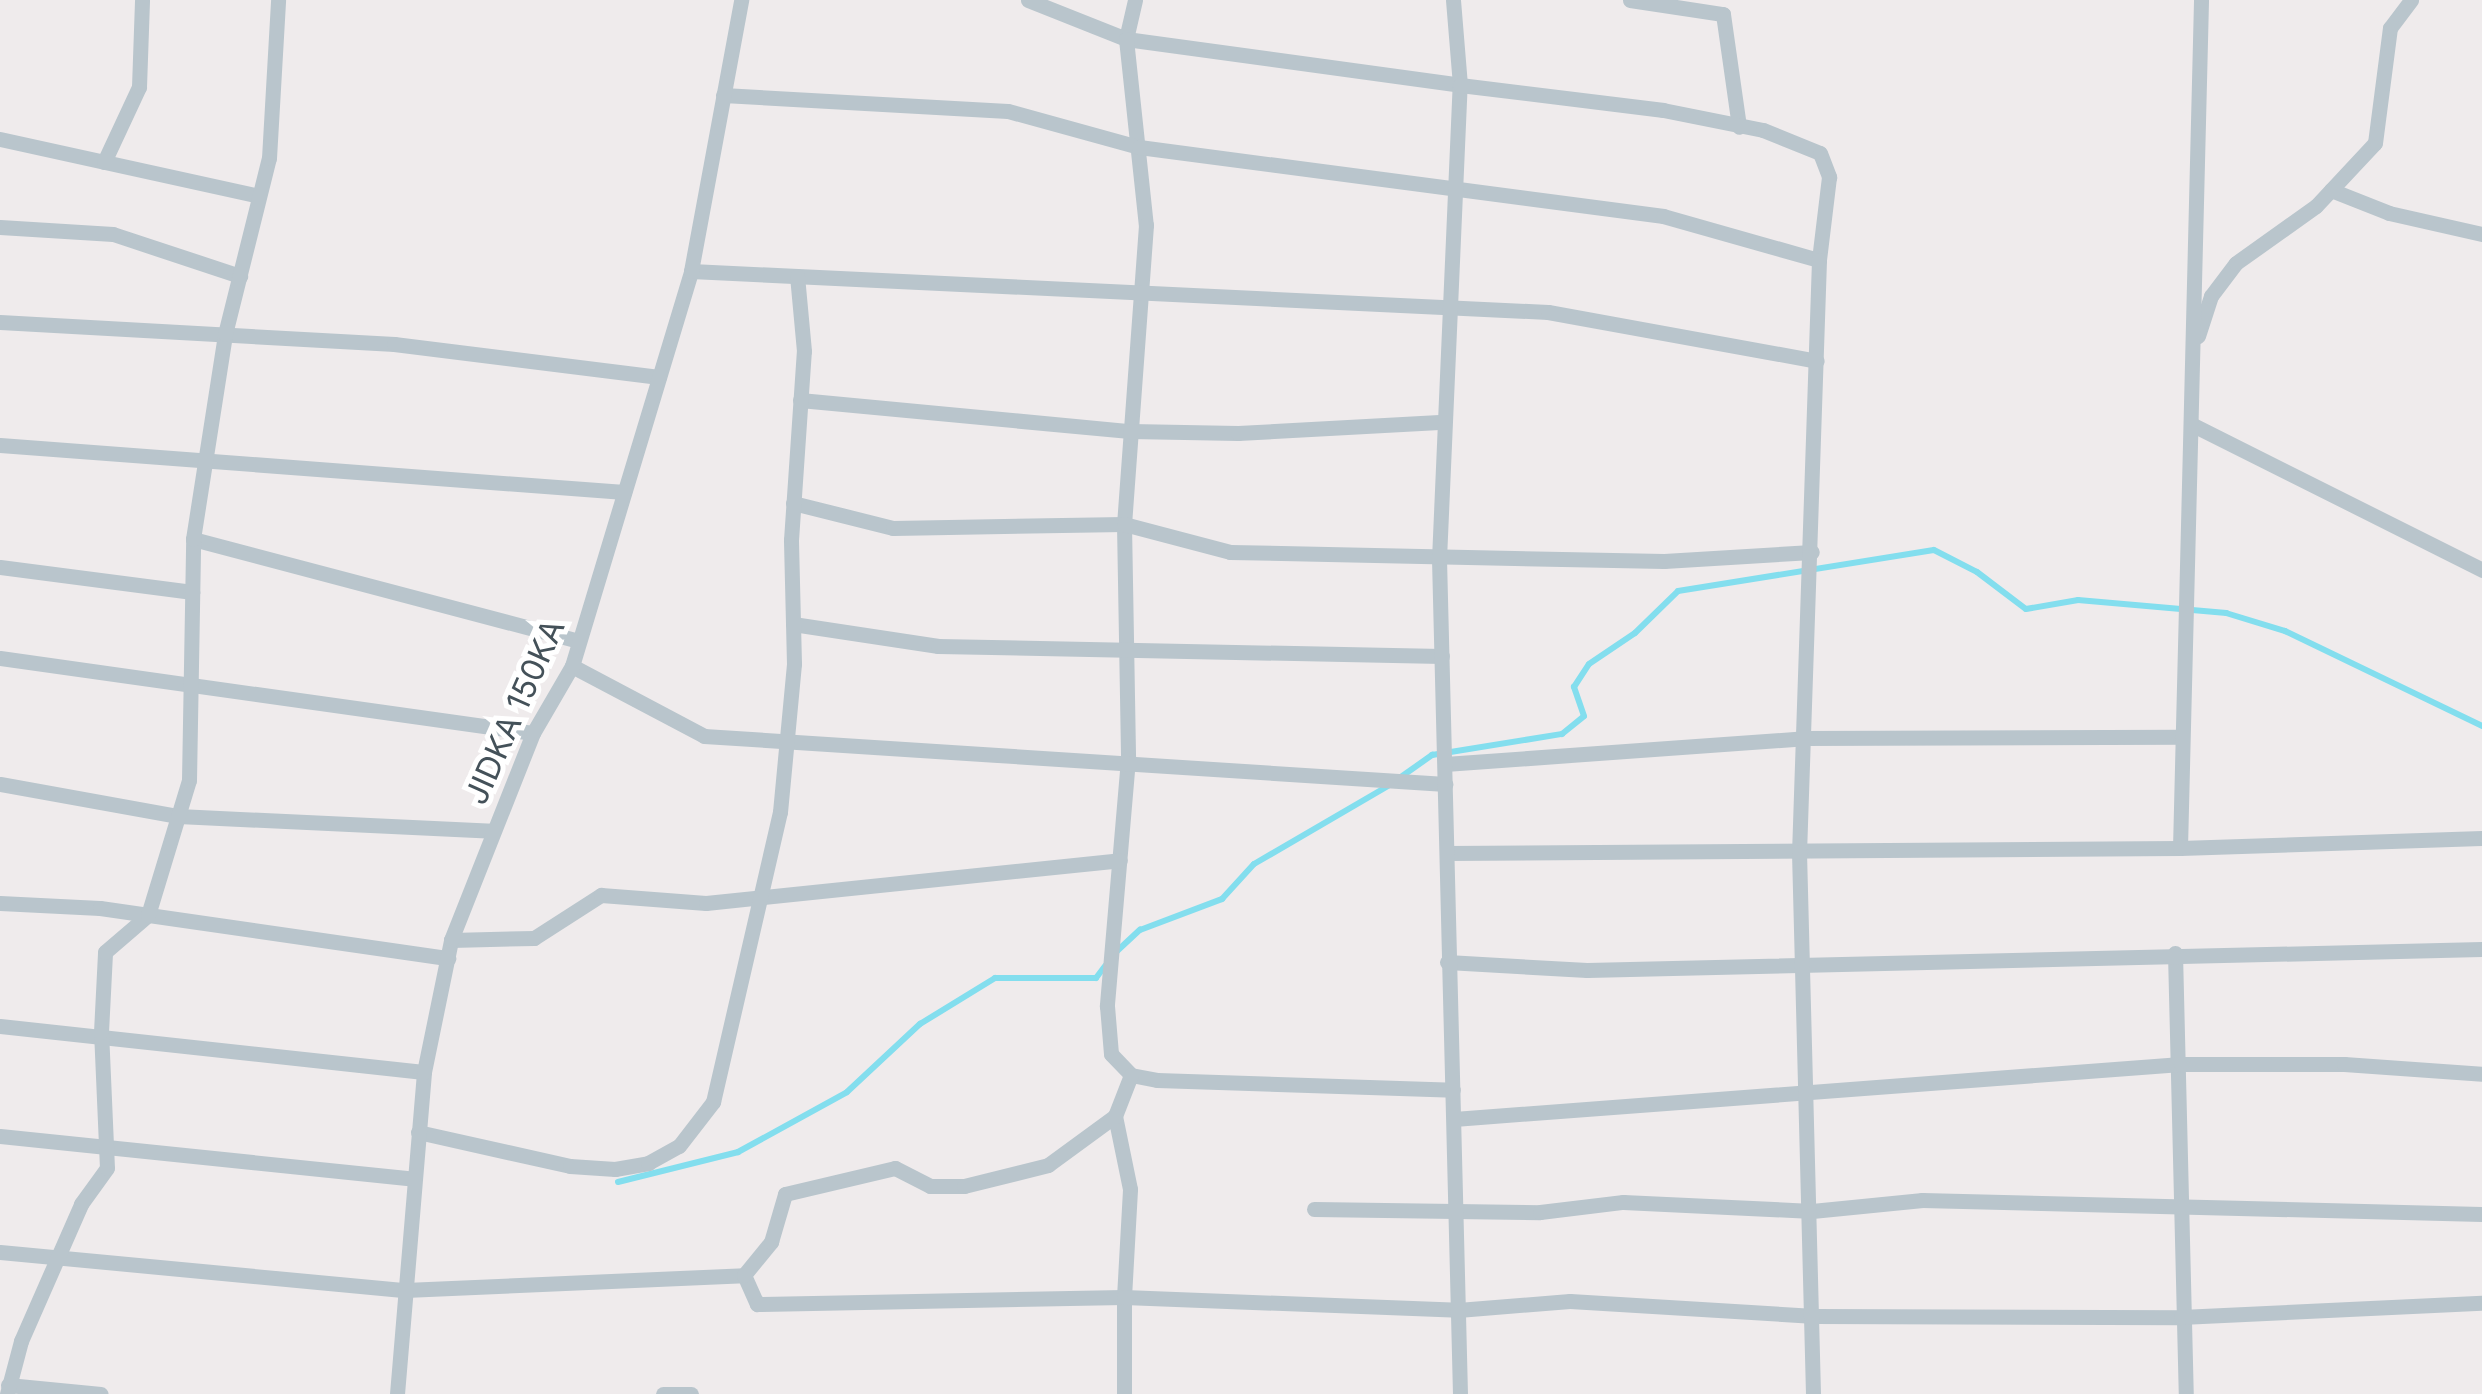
<!DOCTYPE html>
<html>
<head>
<meta charset="utf-8">
<style>
  body { margin:0 }
  #map { position:relative; width:2482px; height:1394px; overflow:hidden; background:#efebec; font-family:Inter,sans-serif }
  div>[style] { position:absolute }
  .stream>* { height:6px; margin:-3px; padding:0 3px; transform-origin:3px; border-radius:3px; background:#83deee }
  .street>* { height:15px; margin:-7.5px; padding:0 7.5px; transform-origin:7.5px; border-radius:7.5px; background:#b9c5cc }
  span { translate:-50% -50%; white-space:nowrap; text-align:center; line-height:1.15; -webkit-text-stroke:10px #fff; paint-order:stroke }
  .street-label { font-size:32px; color:#445159 }
</style>
</head>
<body>
<div id="map">
  <div class="stream">
    <i style="left:1398px;top:779px;width:42px;rotate:-35.2deg"></i>
    <i style="left:1432px;top:755px;width:132px;rotate:-9.2deg"></i>
    <i style="left:1562px;top:734px;width:28px;rotate:-39deg"></i>
    <i style="left:1584px;top:716px;width:31px;rotate:-109deg"></i>
    <i style="left:1574px;top:687px;width:27px;rotate:-57deg"></i>
    <i style="left:1589px;top:664px;width:55px;rotate:-34deg"></i>
    <i style="left:1635px;top:633px;width:60px;rotate:-44.3deg"></i>
    <i style="left:1678px;top:591px;width:259px;rotate:-9.1deg"></i>
    <i style="left:1934px;top:550px;width:48px;rotate:27.1deg"></i>
    <i style="left:1977px;top:572px;width:61px;rotate:37.1deg"></i>
    <i style="left:2026px;top:609px;width:53px;rotate:-9.8deg"></i>
    <i style="left:2078px;top:600px;width:149px;rotate:5deg"></i>
    <i style="left:2226px;top:613px;width:62px;rotate:17deg"></i>
    <i style="left:2285px;top:631px;width:219px;rotate:25.7deg"></i>
    <i style="left:1116px;top:952px;width:33px;rotate:-43deg"></i>
    <i style="left:1140px;top:930px;width:88px;rotate:-20.7deg"></i>
    <i style="left:1222px;top:899px;width:47px;rotate:-47.6deg"></i>
    <i style="left:1254px;top:864px;width:155px;rotate:-30.2deg"></i>
    <i style="left:618px;top:1182px;width:124px;rotate:-14deg"></i>
    <i style="left:738px;top:1152px;width:124px;rotate:-28.8deg"></i>
    <i style="left:847px;top:1092px;width:100px;rotate:-43deg"></i>
    <i style="left:920px;top:1024px;width:88px;rotate:-31.5deg"></i>
    <i style="left:995px;top:978px;width:101px"></i>
    <i style="left:1096px;top:978px;width:15px;rotate:-53deg"></i>
  </div>
  <div class="street">
    <i style="left:1028px;top:0;width:105px;rotate:21.7deg"></i>
    <i style="left:1126px;top:39px;width:337px;rotate:7.8deg"></i>
    <i style="left:1460px;top:85px;width:85px;rotate:-94.7deg"></i>
    <i style="left:1135px;top:0;width:40px;rotate:103deg"></i>
    <i style="left:1126px;top:39px;width:187px;rotate:83.9deg"></i>
    <i style="left:1146px;top:225px;width:300px;rotate:94.2deg"></i>
    <i style="left:1124px;top:524px;width:235px;rotate:89deg"></i>
    <i style="left:1128px;top:759px;width:248px;rotate:94.9deg"></i>
    <i style="left:1107px;top:1006px;width:48px;rotate:85.2deg"></i>
    <i style="left:1111px;top:1054px;width:29px;rotate:46deg"></i>
    <i style="left:1131px;top:1075px;width:26px;rotate:11deg"></i>
    <i style="left:1157px;top:1080px;width:296px;rotate:1.9deg"></i>
    <i style="left:1630px;top:0;width:94px;rotate:8.6deg"></i>
    <i style="left:1723px;top:14px;width:114px;rotate:81.9deg"></i>
    <i style="left:723px;top:95px;width:285px;rotate:3.2deg"></i>
    <i style="left:1008px;top:111px;width:136px;rotate:15.4deg"></i>
    <i style="left:1139px;top:147px;width:529px;rotate:7.5deg"></i>
    <i style="left:1663px;top:216px;width:162px;rotate:15.8deg"></i>
    <i style="left:0;top:139px;width:265px;rotate:12.4deg"></i>
    <i style="left:104px;top:162px;width:83px;rotate:-65deg"></i>
    <i style="left:139px;top:87px;width:87px;rotate:-88deg"></i>
    <i style="left:2331px;top:190px;width:62px;rotate:21.6deg"></i>
    <i style="left:2389px;top:213px;width:95px;rotate:12.7deg"></i>
    <i style="left:0;top:227px;width:113px;rotate:3.5deg"></i>
    <i style="left:113px;top:234px;width:134px;rotate:18.3deg"></i>
    <i style="left:691px;top:271px;width:858px;rotate:2.74deg"></i>
    <i style="left:1548px;top:312px;width:273px;rotate:10.3deg"></i>
    <i style="left:0;top:322px;width:395px;rotate:3.2deg"></i>
    <i style="left:394px;top:344px;width:267px;rotate:7.1deg"></i>
    <i style="left:2198px;top:336px;width:42px;rotate:-72deg"></i>
    <i style="left:2211px;top:296px;width:41px;rotate:-52.9deg"></i>
    <i style="left:2236px;top:263px;width:98px;rotate:-35.5deg"></i>
    <i style="left:2316px;top:206px;width:86px;rotate:-46.9deg"></i>
    <i style="left:2375px;top:143px;width:116px;rotate:-82.6deg"></i>
    <i style="left:2390px;top:28px;width:35px;rotate:-53deg"></i>
    <i style="left:800px;top:400px;width:331px;rotate:5.4deg"></i>
    <i style="left:1130px;top:431px;width:108px;rotate:1.1deg"></i>
    <i style="left:1238px;top:433px;width:206px;rotate:-3.1deg"></i>
    <i style="left:2191px;top:424px;width:326px;rotate:26.6deg"></i>
    <i style="left:0;top:445px;width:626px;rotate:4.31deg"></i>
    <i style="left:793px;top:503px;width:103px;rotate:14deg"></i>
    <i style="left:893px;top:528px;width:231px;rotate:-1deg"></i>
    <i style="left:1124px;top:524px;width:110px;rotate:14.8deg"></i>
    <i style="left:1230px;top:552px;width:434px;rotate:1.2deg"></i>
    <i style="left:1664px;top:561px;width:148px;rotate:-3.5deg"></i>
    <i style="left:193px;top:539px;width:399px;rotate:14.8deg"></i>
    <i style="left:0;top:567px;width:194px;rotate:7.4deg"></i>
    <i style="left:793px;top:624px;width:147px;rotate:8.6deg"></i>
    <i style="left:938px;top:646px;width:504px;rotate:1.14deg"></i>
    <i style="left:0;top:658px;width:538px;rotate:8.01deg"></i>
    <i style="left:572px;top:666px;width:149px;rotate:27.9deg"></i>
    <i style="left:704px;top:736px;width:743px;rotate:3.71deg"></i>
    <i style="left:1445px;top:764px;width:360px;rotate:-4.1deg"></i>
    <i style="left:1804px;top:738px;width:378px;rotate:-0.2deg"></i>
    <i style="left:0;top:784px;width:181px;rotate:10.2deg"></i>
    <i style="left:178px;top:816px;width:314px;rotate:2.7deg"></i>
    <i style="left:2180px;top:848px;width:848px;rotate:-88.58deg"></i>
    <i style="left:1447px;top:853px;width:733px;rotate:-0.39deg"></i>
    <i style="left:2180px;top:848px;width:302px;rotate:-1.9deg"></i>
    <i style="left:0;top:903px;width:100px;rotate:2.9deg"></i>
    <i style="left:100px;top:908px;width:352px;rotate:8.2deg"></i>
    <i style="left:451px;top:940px;width:83px;rotate:-1.4deg"></i>
    <i style="left:534px;top:938px;width:80px;rotate:-32.7deg"></i>
    <i style="left:601px;top:895px;width:105px;rotate:4.4deg"></i>
    <i style="left:706px;top:903px;width:416px;rotate:-5.9deg"></i>
    <i style="left:2175px;top:953px;width:441px;rotate:88.6deg"></i>
    <i style="left:1447px;top:962px;width:140px;rotate:3.3deg"></i>
    <i style="left:1587px;top:970px;width:895px;rotate:-1.34deg"></i>
    <i style="left:0;top:1026px;width:426px;rotate:6.2deg"></i>
    <i style="left:1454px;top:1119px;width:729px;rotate:-4.33deg"></i>
    <i style="left:2181px;top:1064px;width:163px"></i>
    <i style="left:2344px;top:1064px;width:138px;rotate:4.1deg"></i>
    <i style="left:418px;top:1132px;width:156px;rotate:12.6deg"></i>
    <i style="left:570px;top:1166px;width:45px;rotate:3.8deg"></i>
    <i style="left:615px;top:1169px;width:34px;rotate:-10deg"></i>
    <i style="left:648px;top:1163px;width:35px;rotate:-29deg"></i>
    <i style="left:679px;top:1146px;width:56px;rotate:-52.3deg"></i>
    <i style="left:713px;top:1102px;width:298px;rotate:-77deg"></i>
    <i style="left:780px;top:812px;width:149px;rotate:-84.6deg"></i>
    <i style="left:794px;top:664px;width:124px;rotate:-91.4deg"></i>
    <i style="left:791px;top:540px;width:189px;rotate:-86.1deg"></i>
    <i style="left:804px;top:351px;width:75px;rotate:-95.3deg"></i>
    <i style="left:0;top:1136px;width:416px;rotate:5.9deg"></i>
    <i style="left:1314px;top:1209px;width:226px;rotate:0.8deg"></i>
    <i style="left:1540px;top:1212px;width:84px;rotate:-6.9deg"></i>
    <i style="left:1623px;top:1202px;width:189px;rotate:2.7deg"></i>
    <i style="left:1812px;top:1211px;width:111px;rotate:-5.7deg"></i>
    <i style="left:1922px;top:1200px;width:560px;rotate:1.43deg"></i>
    <i style="left:0;top:1252px;width:407px;rotate:5.4deg"></i>
    <i style="left:405px;top:1290px;width:339px;rotate:-2.5deg"></i>
    <i style="left:744px;top:1275px;width:32px;rotate:66deg"></i>
    <i style="left:757px;top:1304px;width:367px;rotate:-1.1deg"></i>
    <i style="left:1124px;top:1297px;width:108px;rotate:-86.8deg"></i>
    <i style="left:1130px;top:1189px;width:75px;rotate:-101.6deg"></i>
    <i style="left:1115px;top:1116px;width:44px;rotate:-68.7deg"></i>
    <i style="left:744px;top:1275px;width:43px;rotate:-50.7deg"></i>
    <i style="left:771px;top:1242px;width:50px;rotate:-73.7deg"></i>
    <i style="left:785px;top:1194px;width:113px;rotate:-13.3deg"></i>
    <i style="left:895px;top:1168px;width:39px;rotate:27deg"></i>
    <i style="left:930px;top:1186px;width:34px"></i>
    <i style="left:964px;top:1186px;width:87px;rotate:-14deg"></i>
    <i style="left:1048px;top:1165px;width:83px;rotate:-36.2deg"></i>
    <i style="left:8px;top:1385px;width:93px;rotate:5.5deg"></i>
    <i style="left:7px;top:1394px;width:55px;rotate:-75.2deg"></i>
    <i style="left:21px;top:1341px;width:150px;rotate:-66.3deg"></i>
    <i style="left:81px;top:1204px;width:44px;rotate:-54.2deg"></i>
    <i style="left:107px;top:1168px;width:136px;rotate:-92.5deg"></i>
    <i style="left:101px;top:1032px;width:80px;rotate:-87.1deg"></i>
    <i style="left:105px;top:952px;width:57px;rotate:-40.7deg"></i>
    <i style="left:148px;top:915px;width:141px;rotate:-73.1deg"></i>
    <i style="left:189px;top:780px;width:241px;rotate:-89deg"></i>
    <i style="left:193px;top:539px;width:207px;rotate:-81.1deg"></i>
    <i style="left:225px;top:334px;width:181px;rotate:-76deg"></i>
    <i style="left:269px;top:158px;width:158px;rotate:-86.7deg"></i>
    <i style="left:397px;top:1394px;width:323px;rotate:-85.2deg"></i>
    <i style="left:424px;top:1072px;width:135px;rotate:-78.4deg"></i>
    <i style="left:451px;top:940px;width:223px;rotate:-68.4deg"></i>
    <i style="left:533px;top:733px;width:78px;rotate:-59.8deg"></i>
    <i style="left:572px;top:666px;width:413px;rotate:-73.2deg"></i>
    <i style="left:691px;top:271px;width:276px;rotate:-79.5deg"></i>
    <i style="left:663px;top:1394px;width:28px"></i>
    <i style="left:1124px;top:1394px;width:97px;rotate:-90deg"></i>
    <i style="left:1124px;top:1297px;width:334px;rotate:2.2deg"></i>
    <i style="left:1458px;top:1310px;width:112px;rotate:-4.6deg"></i>
    <i style="left:1570px;top:1301px;width:245px;rotate:3.5deg"></i>
    <i style="left:1815px;top:1316px;width:366px;rotate:0.2deg"></i>
    <i style="left:2181px;top:1317px;width:301px;rotate:-2.7deg"></i>
    <i style="left:1460px;top:1394px;width:835px;rotate:-91.44deg"></i>
    <i style="left:1439px;top:559px;width:474px;rotate:-87.5deg"></i>
    <i style="left:1460px;top:85px;width:205px;rotate:7deg"></i>
    <i style="left:1663px;top:110px;width:102px;rotate:11.3deg"></i>
    <i style="left:1763px;top:130px;width:61px;rotate:22deg"></i>
    <i style="left:1820px;top:153px;width:26px;rotate:69deg"></i>
    <i style="left:1829px;top:177px;width:84px;rotate:96.9deg"></i>
    <i style="left:1819px;top:260px;width:592px;rotate:91.93deg"></i>
    <i style="left:1799px;top:852px;width:542px;rotate:88.52deg"></i>
  </div>
  <div class="street-label">
    <span style="left:515px;top:712px;rotate:-66deg">JIDKA 150KA</span>
  </div>
</div>
</body>
</html>
